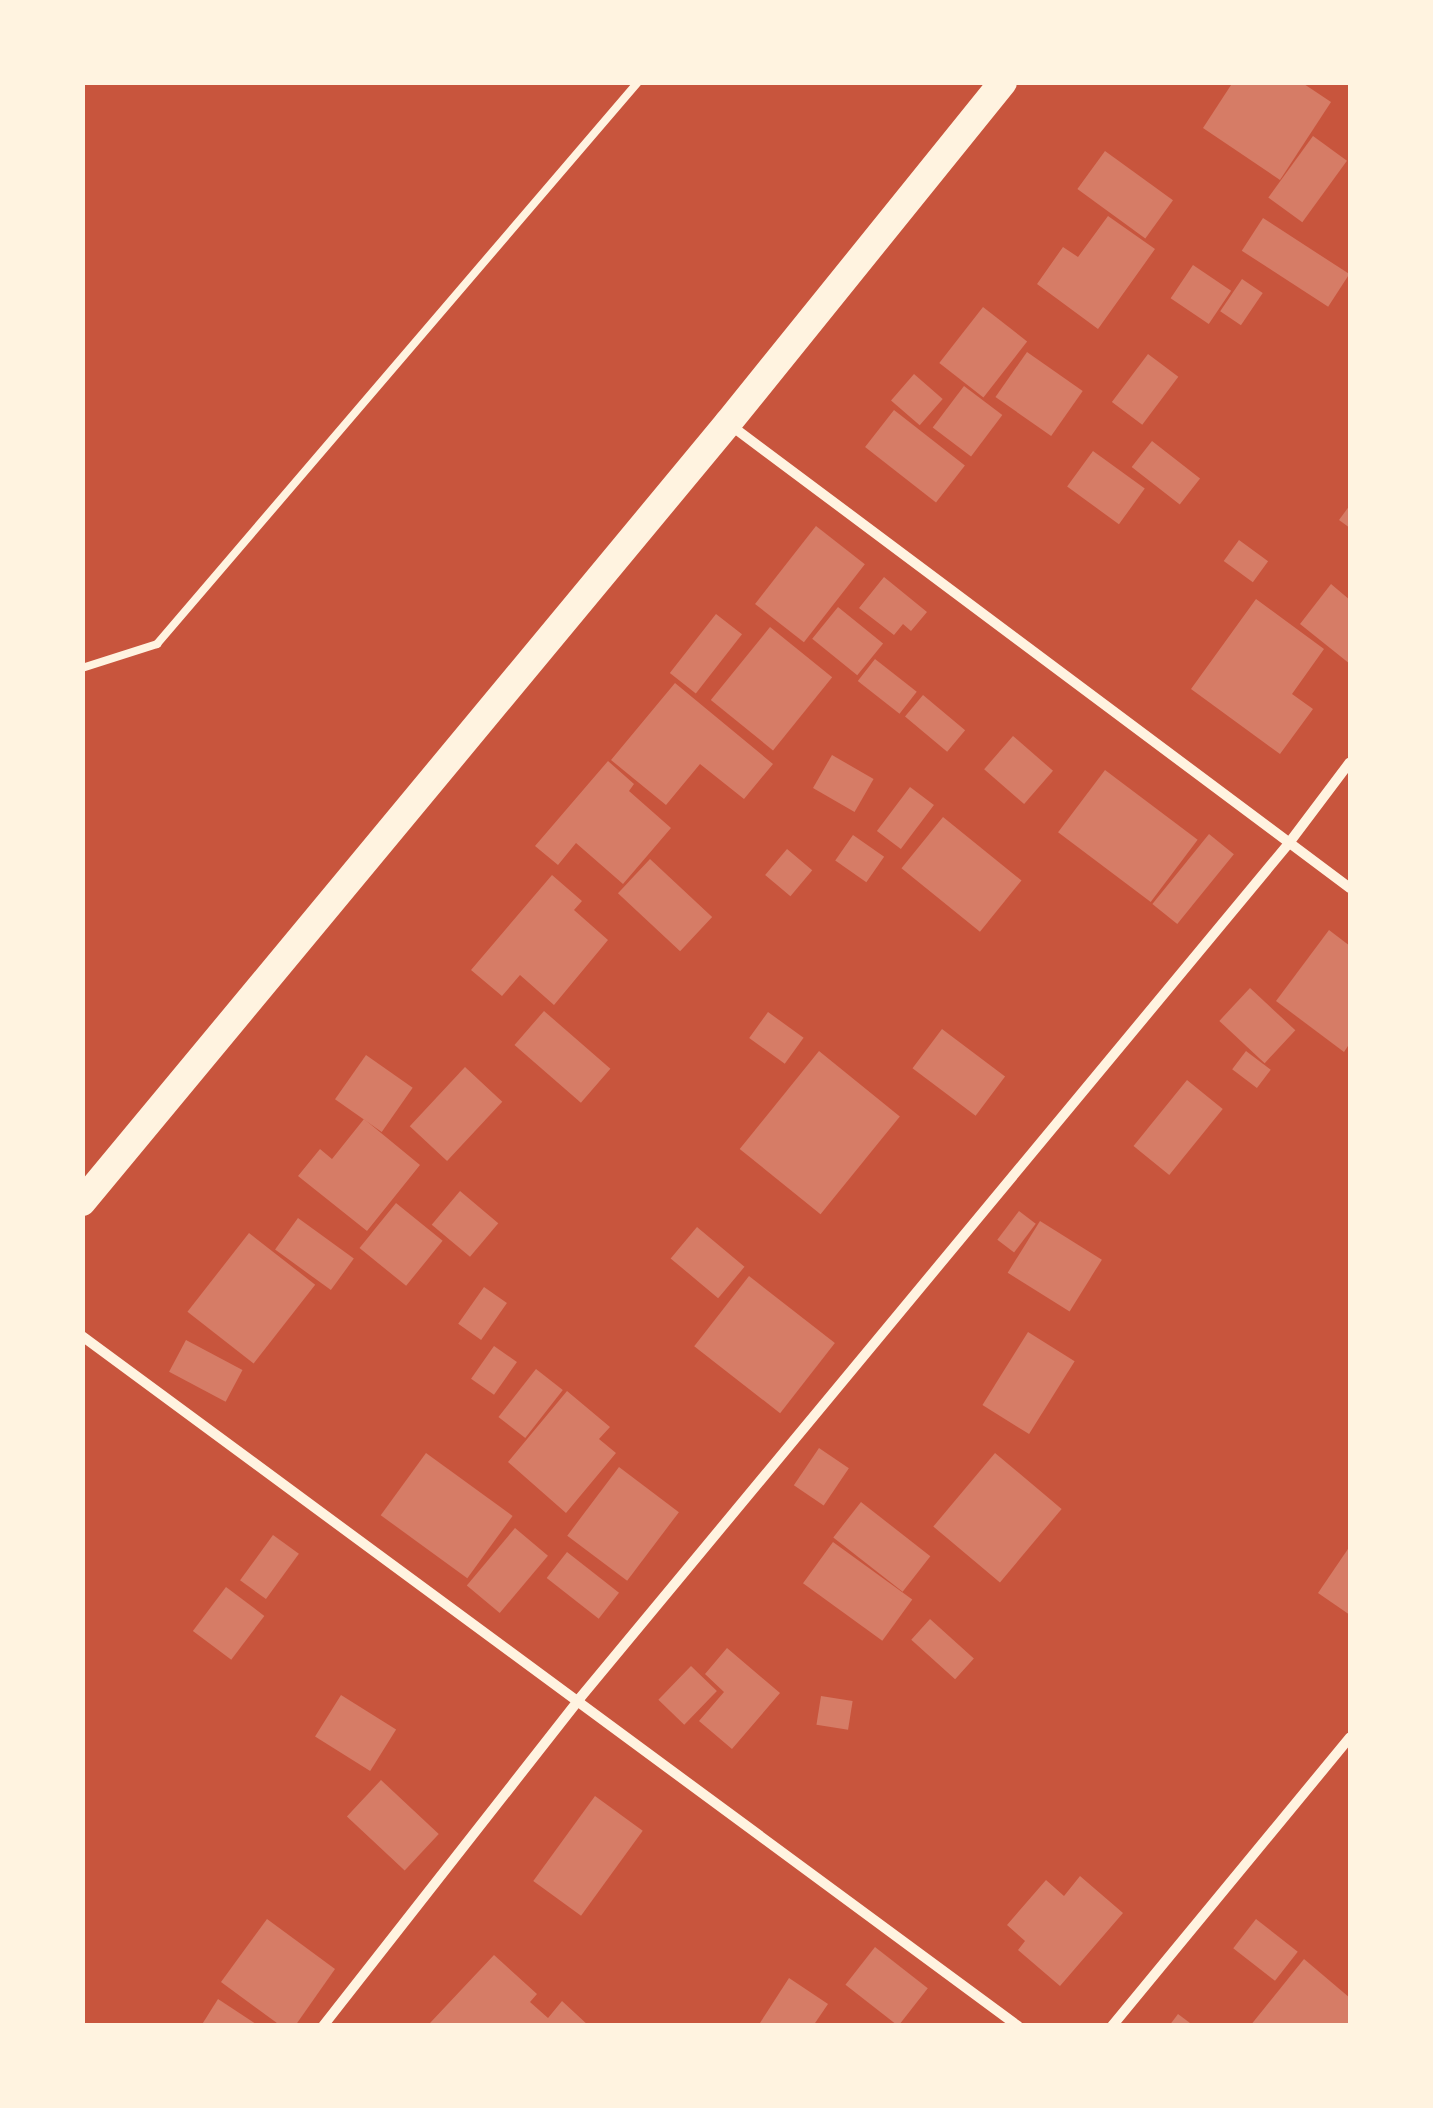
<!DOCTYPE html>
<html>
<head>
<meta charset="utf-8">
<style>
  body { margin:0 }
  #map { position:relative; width:1433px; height:2108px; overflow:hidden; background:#c8553d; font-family:Barlow,sans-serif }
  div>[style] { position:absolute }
  .building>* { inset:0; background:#d67c66; transform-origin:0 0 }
  .service>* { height:8px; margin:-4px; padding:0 4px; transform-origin:4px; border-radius:4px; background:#fff3e0 }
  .minor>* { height:10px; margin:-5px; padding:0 5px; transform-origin:5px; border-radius:5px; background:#fff3e0 }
  .trunk>* { height:28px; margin:-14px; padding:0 14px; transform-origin:14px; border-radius:14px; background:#fff3e0 }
  span { translate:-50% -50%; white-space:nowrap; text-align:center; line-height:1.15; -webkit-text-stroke:8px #fff3e0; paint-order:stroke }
  .frame { position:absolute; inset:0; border:85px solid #fff3e0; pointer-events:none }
</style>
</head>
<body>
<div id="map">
  <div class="building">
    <i style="clip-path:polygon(1233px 82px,1301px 82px,1331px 102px,1280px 180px,1203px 128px)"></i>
    <i style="left:1313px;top:136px;width:42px;height:76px;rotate:36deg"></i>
    <i style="left:1105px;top:151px;width:84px;height:47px;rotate:36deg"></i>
    <i style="clip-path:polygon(1108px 216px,1155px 249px,1098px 329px,1037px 284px,1063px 247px,1078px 257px)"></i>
    <i style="left:1263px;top:218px;width:103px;height:39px;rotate:33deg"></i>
    <i style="left:1193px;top:265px;width:46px;height:40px;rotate:34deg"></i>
    <i style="left:1242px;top:279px;width:25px;height:39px;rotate:34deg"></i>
    <i style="left:983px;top:307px;width:56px;height:71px;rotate:38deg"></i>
    <i style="left:1027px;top:352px;width:68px;height:55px;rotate:35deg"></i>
    <i style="left:1148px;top:354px;width:38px;height:60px;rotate:37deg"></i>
    <i style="left:914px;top:374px;width:38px;height:35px;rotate:41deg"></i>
    <i style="left:964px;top:386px;width:48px;height:52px;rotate:37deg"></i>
    <i style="left:894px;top:410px;width:90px;height:47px;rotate:38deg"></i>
    <i style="left:1152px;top:441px;width:61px;height:33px;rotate:38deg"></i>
    <i style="left:1093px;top:451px;width:64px;height:44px;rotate:36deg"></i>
    <i style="clip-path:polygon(1350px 505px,1350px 528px,1339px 520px)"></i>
    <i style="left:816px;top:526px;width:62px;height:99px;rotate:38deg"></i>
    <i style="left:1239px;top:540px;width:36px;height:26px;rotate:36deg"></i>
    <i style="clip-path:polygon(884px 577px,927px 612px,911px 631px,903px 624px,894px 635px,859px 608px)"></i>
    <i style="clip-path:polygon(1331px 584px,1350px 600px,1350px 664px,1300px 624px)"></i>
    <i style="clip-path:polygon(1256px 599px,1324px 649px,1292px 694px,1313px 709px,1280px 754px,1191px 689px)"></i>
    <i style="left:838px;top:607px;width:58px;height:41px;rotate:39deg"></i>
    <i style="left:716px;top:614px;width:33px;height:75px;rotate:38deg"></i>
    <i style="left:770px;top:627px;width:80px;height:94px;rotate:39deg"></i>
    <i style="left:875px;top:659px;width:53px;height:28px;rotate:38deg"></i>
    <i style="clip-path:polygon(675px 683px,773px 764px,744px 799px,700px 764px,666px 805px,611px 760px)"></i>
    <i style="left:923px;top:695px;width:55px;height:28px;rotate:40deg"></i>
    <i style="left:1013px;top:736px;width:53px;height:44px;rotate:41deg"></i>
    <i style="left:832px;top:755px;width:48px;height:38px;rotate:30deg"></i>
    <i style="clip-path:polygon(608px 761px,634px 784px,629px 791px,671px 828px,623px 884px,576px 843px,558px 865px,535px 846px)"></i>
    <i style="left:1105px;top:770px;width:116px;height:78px;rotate:37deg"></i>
    <i style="left:910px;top:787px;width:30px;height:55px;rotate:37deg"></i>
    <i style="left:943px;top:817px;width:101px;height:66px;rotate:39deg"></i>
    <i style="left:1209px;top:834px;width:32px;height:90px;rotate:39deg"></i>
    <i style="left:853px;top:835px;width:38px;height:31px;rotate:35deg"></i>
    <i style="left:787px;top:849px;width:33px;height:34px;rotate:40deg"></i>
    <i style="left:650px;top:859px;width:85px;height:47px;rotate:43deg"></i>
    <i style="clip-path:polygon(552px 875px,582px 901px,574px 910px,608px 940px,554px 1005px,520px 975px,502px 996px,471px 970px)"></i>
    <i style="clip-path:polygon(1329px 930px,1350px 946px,1350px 1043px,1344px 1052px,1276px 1001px)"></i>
    <i style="left:1250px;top:988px;width:62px;height:45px;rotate:43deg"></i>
    <i style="left:544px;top:1011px;width:88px;height:45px;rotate:41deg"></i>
    <i style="left:768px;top:1012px;width:44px;height:32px;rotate:36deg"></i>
    <i style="left:942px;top:1029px;width:79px;height:49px;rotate:37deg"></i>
    <i style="left:819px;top:1051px;width:104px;height:126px;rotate:39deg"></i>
    <i style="left:1246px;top:1051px;width:31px;height:23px;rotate:37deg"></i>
    <i style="left:366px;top:1055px;width:57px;height:54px;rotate:35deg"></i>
    <i style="left:465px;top:1067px;width:51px;height:81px;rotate:43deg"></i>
    <i style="left:1187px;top:1080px;width:46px;height:85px;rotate:39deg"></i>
    <i style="clip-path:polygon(364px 1119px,420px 1165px,367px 1231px,298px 1176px,320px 1149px,332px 1159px)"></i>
    <i style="left:460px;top:1191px;width:50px;height:44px;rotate:40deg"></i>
    <i style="left:396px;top:1203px;width:60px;height:58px;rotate:39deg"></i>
    <i style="left:1019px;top:1211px;width:21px;height:36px;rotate:37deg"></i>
    <i style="left:298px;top:1218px;width:69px;height:39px;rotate:36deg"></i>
    <i style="left:1040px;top:1221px;width:73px;height:61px;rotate:32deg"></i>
    <i style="left:697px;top:1227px;width:62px;height:41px;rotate:40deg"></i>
    <i style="left:249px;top:1233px;width:84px;height:100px;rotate:38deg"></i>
    <i style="left:749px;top:1276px;width:109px;height:89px;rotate:38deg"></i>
    <i style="left:484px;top:1287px;width:28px;height:45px;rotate:35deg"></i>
    <i style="left:1028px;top:1332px;width:55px;height:86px;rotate:32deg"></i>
    <i style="left:186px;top:1340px;width:64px;height:36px;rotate:28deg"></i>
    <i style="left:494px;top:1346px;width:28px;height:40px;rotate:35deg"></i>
    <i style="left:536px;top:1369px;width:34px;height:61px;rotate:38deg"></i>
    <i style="clip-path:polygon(567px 1391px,610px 1427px,599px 1439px,616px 1453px,566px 1513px,508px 1462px)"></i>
    <i style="left:819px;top:1448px;width:36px;height:45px;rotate:34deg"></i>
    <i style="left:426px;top:1453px;width:107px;height:77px;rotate:36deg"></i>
    <i style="left:995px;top:1453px;width:87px;height:96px;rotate:40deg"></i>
    <i style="left:619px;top:1467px;width:75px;height:86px;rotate:37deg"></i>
    <i style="left:861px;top:1502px;width:88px;height:45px;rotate:38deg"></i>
    <i style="left:515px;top:1528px;width:43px;height:75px;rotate:40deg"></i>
    <i style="left:273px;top:1535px;width:32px;height:56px;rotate:36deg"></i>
    <i style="left:833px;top:1542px;width:98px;height:51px;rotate:36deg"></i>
    <i style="clip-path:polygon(1350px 1546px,1350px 1615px,1318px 1593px)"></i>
    <i style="left:567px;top:1552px;width:66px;height:33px;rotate:38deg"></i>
    <i style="left:226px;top:1587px;width:48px;height:55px;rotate:37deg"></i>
    <i style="left:930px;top:1619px;width:59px;height:28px;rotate:42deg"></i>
    <i style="clip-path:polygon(727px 1648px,780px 1693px,732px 1749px,699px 1721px,724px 1692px,705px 1674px)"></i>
    <i style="left:691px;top:1666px;width:36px;height:47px;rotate:44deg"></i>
    <i style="left:341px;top:1695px;width:65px;height:49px;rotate:32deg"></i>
    <i style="left:821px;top:1696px;width:32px;height:29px;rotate:9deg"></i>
    <i style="left:381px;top:1780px;width:79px;height:50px;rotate:43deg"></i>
    <i style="left:595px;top:1796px;width:59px;height:105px;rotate:36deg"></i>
    <i style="clip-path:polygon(1080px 1876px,1123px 1913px,1060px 1986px,1018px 1950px,1025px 1941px,1007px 1925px,1046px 1880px,1064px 1896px)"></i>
    <i style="clip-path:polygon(267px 1919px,335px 1969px,295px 2026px,281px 2026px,221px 1982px)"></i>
    <i style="left:1256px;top:1919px;width:53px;height:37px;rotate:38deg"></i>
    <i style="left:875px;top:1947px;width:67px;height:48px;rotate:38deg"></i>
    <i style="clip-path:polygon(494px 1955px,537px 1994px,530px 2002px,548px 2018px,562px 2001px,589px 2026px,433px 2026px,430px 2023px)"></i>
    <i style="clip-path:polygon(1304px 1959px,1350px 1998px,1350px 2026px,1250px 2026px)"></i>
    <i style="clip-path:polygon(789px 1978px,828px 2004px,813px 2026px,758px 2026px)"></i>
    <i style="clip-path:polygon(218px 1999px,259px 2026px,201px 2026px)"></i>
    <i style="clip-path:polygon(1178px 2014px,1194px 2026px,1169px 2026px)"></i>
  </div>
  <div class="service">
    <i style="left:82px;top:668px;width:79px;rotate:-17.7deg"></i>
    <i style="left:157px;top:644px;width:740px;rotate:-49.44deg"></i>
  </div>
  <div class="minor">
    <i style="left:729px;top:424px;width:775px;rotate:36.77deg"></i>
    <i style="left:82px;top:1336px;width:1163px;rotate:36.4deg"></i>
    <i style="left:323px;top:2026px;width:417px;rotate:-51.9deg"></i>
    <i style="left:580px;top:1698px;width:1111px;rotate:-50.33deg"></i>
    <i style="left:1289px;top:843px;width:101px;rotate:-53deg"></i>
    <i style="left:1112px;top:2026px;width:374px;rotate:-50.5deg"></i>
  </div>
  <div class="trunk">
    <i style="left:82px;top:1202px;width:1012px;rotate:-50.33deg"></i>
    <i style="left:728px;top:423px;width:438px;rotate:-51.1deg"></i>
  </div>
  <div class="frame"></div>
</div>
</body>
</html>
